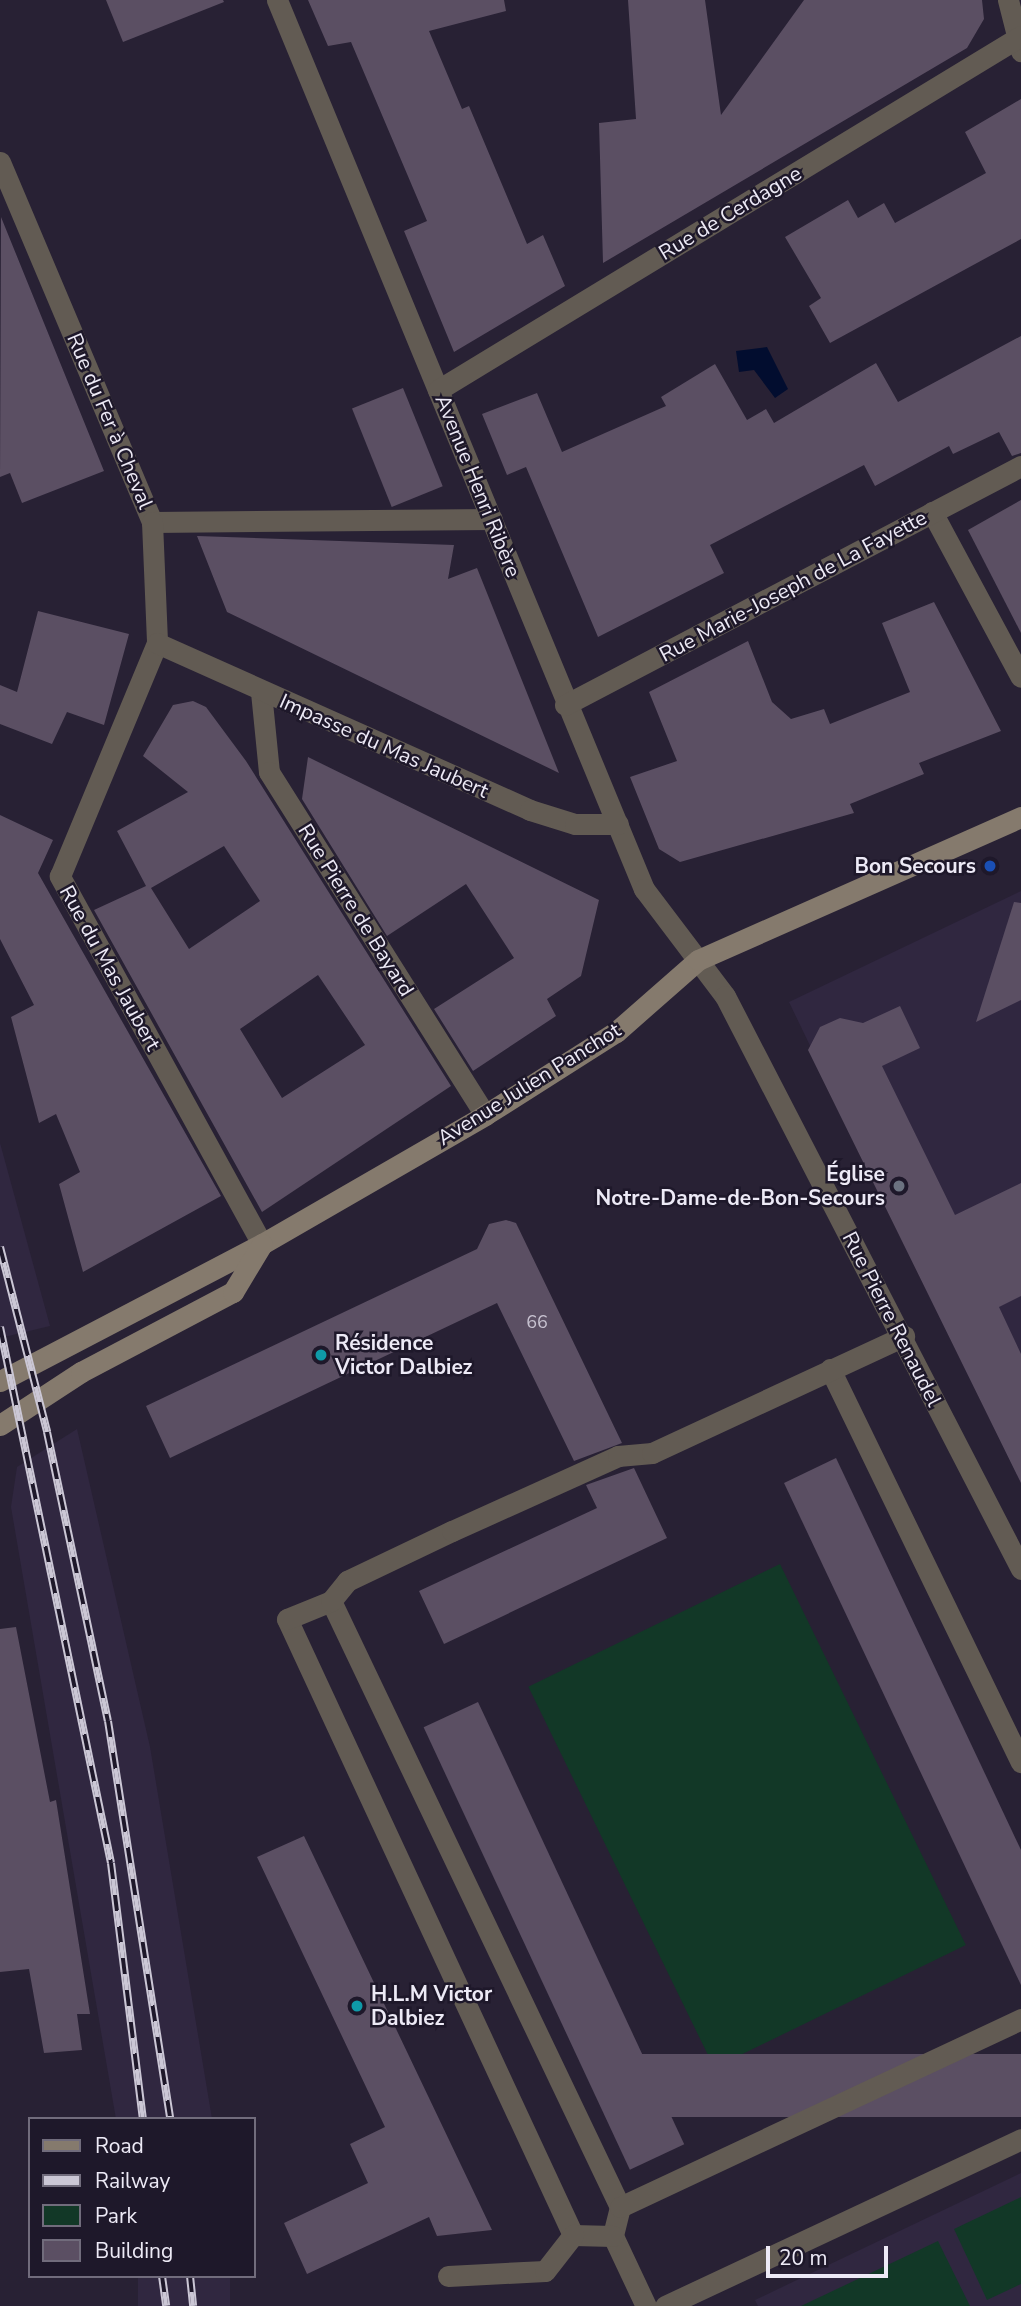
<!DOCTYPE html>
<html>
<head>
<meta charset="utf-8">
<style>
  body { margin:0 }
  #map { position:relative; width:1021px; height:2306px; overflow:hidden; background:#282134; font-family:"Nunito Sans",sans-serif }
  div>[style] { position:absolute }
  .built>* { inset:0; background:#302740; transform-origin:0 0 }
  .green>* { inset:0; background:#123827; transform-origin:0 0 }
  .water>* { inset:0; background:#020d2f }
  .building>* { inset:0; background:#5b4f63; transform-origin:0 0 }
  .lane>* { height:21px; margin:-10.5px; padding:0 10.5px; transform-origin:10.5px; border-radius:10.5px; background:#625b53 }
  .street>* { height:21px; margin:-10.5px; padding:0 10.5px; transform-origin:10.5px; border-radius:10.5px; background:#625b53 }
  .secondary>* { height:21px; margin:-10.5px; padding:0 10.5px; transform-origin:10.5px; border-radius:10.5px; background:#857a6d }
  .rail>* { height:8px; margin-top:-4px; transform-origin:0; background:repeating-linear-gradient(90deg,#1e182a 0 16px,#cbc7d5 0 32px); box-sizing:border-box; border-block:2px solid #cbc7d5 }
  .dots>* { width:19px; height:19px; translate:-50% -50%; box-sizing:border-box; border:4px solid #1e182a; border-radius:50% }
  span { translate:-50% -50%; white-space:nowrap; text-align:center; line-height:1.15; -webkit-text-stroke:5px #1e182a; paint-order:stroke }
  .number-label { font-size:18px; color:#c8c3d1 }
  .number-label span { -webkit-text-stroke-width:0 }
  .street-label { font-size:21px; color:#edeaf6 }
  .poi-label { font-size:21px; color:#edeaf6; font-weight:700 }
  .right { translate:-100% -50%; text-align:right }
  .left { translate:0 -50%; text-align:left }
  .legend { position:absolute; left:28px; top:2117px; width:228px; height:161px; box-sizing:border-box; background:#1e182a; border:2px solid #716c7c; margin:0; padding:9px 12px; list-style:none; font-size:21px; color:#edeaf6 }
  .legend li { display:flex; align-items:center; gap:14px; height:35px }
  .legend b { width:35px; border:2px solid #716c7c }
  .scale { position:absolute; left:766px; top:2246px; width:122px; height:32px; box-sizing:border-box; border:4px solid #edeaf6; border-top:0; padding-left:9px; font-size:21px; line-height:24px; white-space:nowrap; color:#edeaf6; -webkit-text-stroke:5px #1e182a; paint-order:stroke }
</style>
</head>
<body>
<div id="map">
  <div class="built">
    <i style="clip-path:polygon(1021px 891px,1021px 1483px,789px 1002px)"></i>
    <i style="clip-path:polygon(0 1143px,50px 1326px,0 1338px)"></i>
    <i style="clip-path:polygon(77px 1429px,150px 1747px,212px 2119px,116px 2119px,11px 1507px,17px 1467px)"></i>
    <i style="clip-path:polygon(1021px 2173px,1021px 2306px,758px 2306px,755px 2300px)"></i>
    <i style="left:138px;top:2276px;width:92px;height:30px"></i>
  </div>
  <div class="green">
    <i style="left:780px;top:1564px;width:424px;height:280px;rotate:64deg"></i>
    <i style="clip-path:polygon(1021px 2197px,1021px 2284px,987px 2300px,954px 2229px)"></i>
    <i style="clip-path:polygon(938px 2241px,970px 2306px,801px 2306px)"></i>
  </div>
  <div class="water">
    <i style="clip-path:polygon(767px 347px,788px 389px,775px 398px,754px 370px,739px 372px,736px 351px)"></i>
  </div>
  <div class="building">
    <i style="clip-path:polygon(106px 0,223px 0,224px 2px,123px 42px)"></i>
    <i style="clip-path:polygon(308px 0,504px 0,506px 11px,429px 31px,462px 109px,469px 106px,527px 244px,543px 235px,565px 286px,454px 352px,404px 231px,427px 221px,351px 42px,328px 46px)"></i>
    <i style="clip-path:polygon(628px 0,705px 0,721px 115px,804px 0,982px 0,984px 19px,967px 48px,603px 263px,599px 123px,636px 119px)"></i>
    <i style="clip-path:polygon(1021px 99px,1021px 239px,830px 343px,809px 306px,821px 298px,785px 237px,848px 200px,858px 218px,884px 203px,895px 223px,986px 173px,965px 132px)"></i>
    <i style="clip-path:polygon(1px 217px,104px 471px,22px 503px,10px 473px,0 477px)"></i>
    <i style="clip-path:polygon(1021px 336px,1021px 453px,1012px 456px,999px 432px,953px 454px,949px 446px,875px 486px,864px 465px,710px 545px,724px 573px,598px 637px,526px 467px,507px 475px,482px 414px,537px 393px,562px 452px,666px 406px,661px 397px,715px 364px,747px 420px,766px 409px,774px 423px,876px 363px,898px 402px)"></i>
    <i style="left:403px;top:388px;width:106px;height:55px;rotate:68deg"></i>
    <i style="clip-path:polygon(1021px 500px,1021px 633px,968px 530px)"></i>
    <i style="clip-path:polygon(197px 536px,454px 545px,448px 579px,477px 568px,559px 773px,227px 612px)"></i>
    <i style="clip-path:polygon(934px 602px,1001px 731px,919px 763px,924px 774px,850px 804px,854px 813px,680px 862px,659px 849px,630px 777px,677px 761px,649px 692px,748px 641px,772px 702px,791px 719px,824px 709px,830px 724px,910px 692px,882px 623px)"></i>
    <i style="clip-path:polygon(38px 611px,129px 634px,104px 725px,67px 712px,52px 744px,0 724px,0 685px,17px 692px)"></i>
    <i style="clip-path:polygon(evenodd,193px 701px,206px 707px,246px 761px,451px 1086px,262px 1212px,94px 910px,146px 886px,117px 831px,188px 792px,143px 756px,173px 705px,193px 701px,224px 846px,260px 901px,189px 949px,151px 888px,224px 846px,193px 701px,318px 975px,365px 1045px,282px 1098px,240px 1029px,318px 975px)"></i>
    <i style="clip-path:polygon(308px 757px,599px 900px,581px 976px,547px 999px,556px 1016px,473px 1071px,434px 1009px,514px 958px,466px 884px,387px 936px,302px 799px)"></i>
    <i style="clip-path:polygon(0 815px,53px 840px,38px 873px,221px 1196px,83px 1272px,59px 1184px,80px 1172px,56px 1114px,39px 1123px,11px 1017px,34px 1005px,0 939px)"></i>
    <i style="clip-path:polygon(1014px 902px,1021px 903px,1021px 1000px,976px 1022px)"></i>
    <i style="clip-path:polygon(900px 1006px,920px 1048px,882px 1066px,955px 1215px,1021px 1183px,1021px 1296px,999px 1307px,1021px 1354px,1021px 1483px,808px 1050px,820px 1027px,840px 1018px,863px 1023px)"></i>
    <i style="clip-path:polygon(506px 1220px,516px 1223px,622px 1443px,574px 1461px,497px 1303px,170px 1458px,146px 1406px,477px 1249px,489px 1224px)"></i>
    <i style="clip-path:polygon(836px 1458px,1021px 1850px,1021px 1985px,784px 1483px)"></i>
    <i style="clip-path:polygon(634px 1468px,667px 1538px,444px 1644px,419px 1591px,597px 1508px,586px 1485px)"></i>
    <i style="clip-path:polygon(16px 1627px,50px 1802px,56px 1800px,90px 2014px,77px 2014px,82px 2050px,44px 2053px,29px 1969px,0 1972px,0 1629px)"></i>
    <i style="left:478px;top:1702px;width:488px;height:60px;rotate:65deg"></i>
    <i style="clip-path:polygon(304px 1836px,492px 2230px,437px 2236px,429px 2217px,307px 2274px,284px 2223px,368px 2183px,350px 2144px,385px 2127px,257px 1857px)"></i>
    <i style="left:1021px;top:2054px;width:63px;height:400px;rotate:90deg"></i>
  </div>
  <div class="lane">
    <i style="left:0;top:162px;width:391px;rotate:67.1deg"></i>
    <i style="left:152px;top:522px;width:340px;rotate:-0.5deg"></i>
    <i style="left:152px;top:522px;width:121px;rotate:87.6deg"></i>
    <i style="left:830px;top:1369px;width:437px;rotate:64.1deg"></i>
    <i style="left:331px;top:1601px;width:671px;rotate:64.5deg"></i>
    <i style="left:620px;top:2207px;width:30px;rotate:104deg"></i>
    <i style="left:613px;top:2236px;width:77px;rotate:64.8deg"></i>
    <i style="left:620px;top:2207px;width:443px;rotate:-25.1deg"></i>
    <i style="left:573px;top:2235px;width:679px;rotate:-114.9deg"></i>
    <i style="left:287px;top:1619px;width:48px;rotate:-22.2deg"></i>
    <i style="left:331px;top:1601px;width:26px;rotate:-51deg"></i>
    <i style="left:347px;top:1581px;width:116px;rotate:-25.5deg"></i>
    <i style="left:452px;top:1531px;width:182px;rotate:-24.3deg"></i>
    <i style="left:618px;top:1456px;width:34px;rotate:-5deg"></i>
    <i style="left:652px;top:1453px;width:278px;rotate:-24.9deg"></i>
    <i style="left:573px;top:2235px;width:40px;rotate:1.4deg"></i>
    <i style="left:448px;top:2276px;width:97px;rotate:-3deg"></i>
    <i style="left:545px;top:2271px;width:46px;rotate:-52.1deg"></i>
    <i style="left:665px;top:2306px;width:393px;rotate:-25.1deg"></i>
  </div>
  <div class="street">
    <i style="left:277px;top:0;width:962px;rotate:67.57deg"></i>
    <i style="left:644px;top:889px;width:134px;rotate:52.9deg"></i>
    <i style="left:725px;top:996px;width:645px;rotate:62.68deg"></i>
    <i style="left:1008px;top:0;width:53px;rotate:75.7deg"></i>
    <i style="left:438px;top:390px;width:682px;rotate:-31.27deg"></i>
    <i style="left:932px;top:512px;width:187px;rotate:61.7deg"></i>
    <i style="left:261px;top:692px;width:80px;rotate:84.3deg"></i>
    <i style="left:269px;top:772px;width:405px;rotate:57.8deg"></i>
    <i style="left:565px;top:705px;width:515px;rotate:-27.66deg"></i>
    <i style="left:262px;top:1244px;width:420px;rotate:-118.8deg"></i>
    <i style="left:60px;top:876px;width:252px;rotate:-67.4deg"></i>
    <i style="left:157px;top:643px;width:409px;rotate:24.1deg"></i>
    <i style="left:530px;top:810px;width:47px;rotate:17.3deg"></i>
    <i style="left:575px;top:824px;width:43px"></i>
  </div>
  <div class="secondary">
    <i style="left:0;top:1381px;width:296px;rotate:-27.6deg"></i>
    <i style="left:262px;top:1244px;width:258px;rotate:-30deg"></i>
    <i style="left:485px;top:1115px;width:155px;rotate:-32.4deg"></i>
    <i style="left:616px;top:1032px;width:109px;rotate:-41.3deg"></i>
    <i style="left:698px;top:960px;width:353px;rotate:-23.9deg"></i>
    <i style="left:0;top:1425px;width:97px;rotate:-33.2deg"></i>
    <i style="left:81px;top:1372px;width:172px;rotate:-27.8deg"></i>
    <i style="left:233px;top:1292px;width:56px;rotate:-58.9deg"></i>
  </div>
  <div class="rail">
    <i style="left:0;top:1247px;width:191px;rotate:75.7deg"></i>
    <i style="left:47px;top:1432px;width:295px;rotate:78.1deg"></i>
    <i style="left:108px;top:1721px;width:403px;rotate:81.1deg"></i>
    <i style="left:0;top:1327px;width:547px;rotate:78.3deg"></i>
    <i style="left:111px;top:1863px;width:258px;rotate:82.9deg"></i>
    <i style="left:162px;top:2276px;width:30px;rotate:82deg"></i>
    <i style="left:190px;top:2276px;width:30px;rotate:84deg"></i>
  </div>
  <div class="dots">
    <i style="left:990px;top:866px;background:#1a4fb4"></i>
    <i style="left:899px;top:1186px;background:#6b7280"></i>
    <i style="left:321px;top:1355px;background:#0f9aa8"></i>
    <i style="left:357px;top:2006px;background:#0f9aa8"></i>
  </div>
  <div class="number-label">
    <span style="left:537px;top:1322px">66</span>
  </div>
  <div class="street-label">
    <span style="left:730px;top:213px;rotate:-31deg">Rue de Cerdagne</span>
    <span style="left:110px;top:421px;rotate:67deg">Rue du Fer à Cheval</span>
    <span style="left:478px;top:486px;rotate:68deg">Avenue Henri Ribère</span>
    <span style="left:793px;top:586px;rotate:-28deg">Rue Marie-Joseph de La Fayette</span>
    <span style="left:384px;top:746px;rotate:24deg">Impasse du Mas Jaubert</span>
    <span style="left:356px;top:910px;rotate:58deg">Rue Pierre de Bayard</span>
    <span style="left:110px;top:968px;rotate:61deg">Rue du Mas Jaubert</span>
    <span style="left:529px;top:1084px;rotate:-32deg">Avenue Julien Panchot</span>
    <span style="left:892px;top:1319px;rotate:63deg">Rue Pierre Renaudel</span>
  </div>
  <div class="poi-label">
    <span class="right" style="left:976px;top:866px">Bon Secours</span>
    <span class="right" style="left:885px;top:1186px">Église<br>Notre-Dame-de-Bon-Secours</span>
    <span class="left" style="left:335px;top:1355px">Résidence<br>Victor Dalbiez</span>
    <span class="left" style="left:371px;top:2006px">H.L.M Victor<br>Dalbiez</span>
  </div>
  <ul class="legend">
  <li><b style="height:9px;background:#857a6d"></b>Road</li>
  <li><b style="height:9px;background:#cbc7d5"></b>Railway</li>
  <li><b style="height:19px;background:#123827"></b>Park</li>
  <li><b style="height:19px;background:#5b4f63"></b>Building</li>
  </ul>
  <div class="scale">20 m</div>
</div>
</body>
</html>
